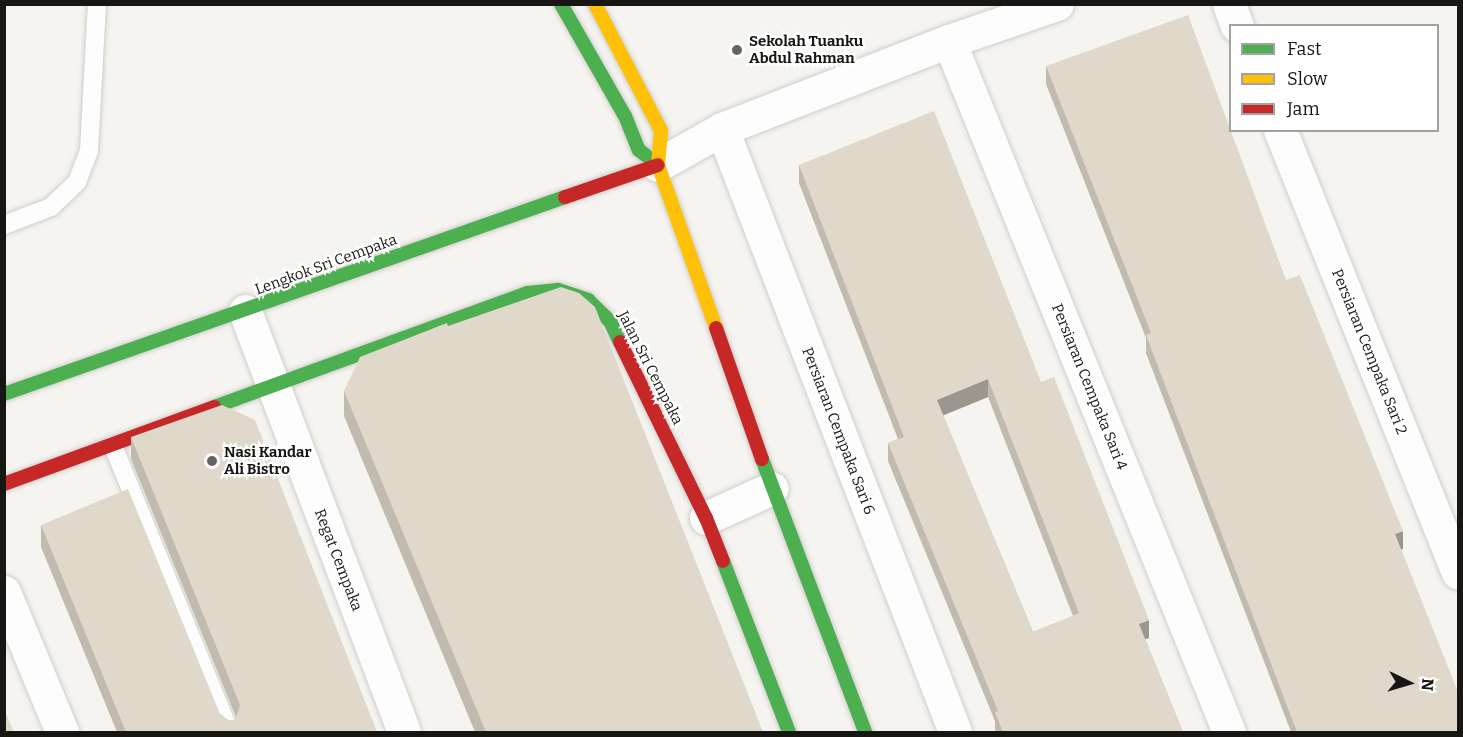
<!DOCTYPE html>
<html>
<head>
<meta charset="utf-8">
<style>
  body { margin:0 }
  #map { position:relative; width:1463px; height:737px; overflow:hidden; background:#f6f4f0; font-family:Bitter,serif }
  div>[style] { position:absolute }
  .roads { filter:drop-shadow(0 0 2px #d0ceca) drop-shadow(0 0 2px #d0ceca) }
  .lane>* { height:18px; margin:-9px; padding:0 9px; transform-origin:9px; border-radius:9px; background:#fefdfd }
  .street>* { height:33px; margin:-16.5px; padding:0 16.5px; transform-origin:16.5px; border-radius:16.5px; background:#fefdfd }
  .fast>* { height:14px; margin:-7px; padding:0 7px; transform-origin:7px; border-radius:7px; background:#4caf50 }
  .slow>* { height:14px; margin:-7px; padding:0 7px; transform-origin:7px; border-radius:7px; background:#ffc107 }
  .jam>* { height:14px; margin:-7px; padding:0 7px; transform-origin:7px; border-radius:7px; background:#c62828 }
  .wall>* { inset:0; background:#c0baaf }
  .shaded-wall>* { inset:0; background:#9c978e }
  .building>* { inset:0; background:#dfd8cb }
  .dots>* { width:16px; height:16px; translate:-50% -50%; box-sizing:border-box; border:3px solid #fff; border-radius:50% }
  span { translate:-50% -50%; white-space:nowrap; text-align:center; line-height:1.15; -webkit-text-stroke:4.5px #fff; paint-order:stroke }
  .poi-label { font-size:15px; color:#181613; font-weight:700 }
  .left { translate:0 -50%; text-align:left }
  .street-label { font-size:15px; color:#181613 }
  .frame { position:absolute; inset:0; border:6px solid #181613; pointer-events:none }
  .legend { position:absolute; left:1229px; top:24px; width:210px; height:108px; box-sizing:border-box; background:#fff; border:2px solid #a3a2a1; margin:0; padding:8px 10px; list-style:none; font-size:18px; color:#181613 }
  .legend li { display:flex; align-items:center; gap:12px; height:30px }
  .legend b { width:30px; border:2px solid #a3a2a1 }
  .north { position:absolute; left:1379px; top:653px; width:60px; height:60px; -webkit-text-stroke:4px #fff; paint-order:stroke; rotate:95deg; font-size:16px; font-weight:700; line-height:24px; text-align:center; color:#181613 }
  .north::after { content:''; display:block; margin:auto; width:21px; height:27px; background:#181613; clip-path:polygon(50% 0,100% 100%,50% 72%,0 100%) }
</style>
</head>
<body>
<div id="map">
  <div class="roads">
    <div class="lane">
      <i style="left:4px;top:225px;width:50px;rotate:-21deg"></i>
      <i style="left:51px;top:207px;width:36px;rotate:-44deg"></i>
      <i style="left:77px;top:182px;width:33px;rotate:-69deg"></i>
      <i style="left:89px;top:151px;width:147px;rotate:-86.9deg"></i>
      <i style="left:113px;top:446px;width:309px;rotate:67.8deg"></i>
    </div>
    <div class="street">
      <i style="left:1229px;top:4px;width:23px;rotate:70deg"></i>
      <i style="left:949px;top:41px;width:746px;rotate:67.94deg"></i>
      <i style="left:722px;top:129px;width:646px;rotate:68.87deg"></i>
      <i style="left:1280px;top:130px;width:477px;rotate:68.1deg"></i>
      <i style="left:658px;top:165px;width:73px;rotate:-29.4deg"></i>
      <i style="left:722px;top:129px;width:243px;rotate:-21.2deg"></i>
      <i style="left:949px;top:41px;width:114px;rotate:-18.9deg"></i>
      <i style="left:245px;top:311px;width:450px;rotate:69.3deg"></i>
      <i style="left:706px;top:518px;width:72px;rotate:-24.4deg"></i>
      <i style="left:4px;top:592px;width:152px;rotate:67.5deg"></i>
    </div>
    <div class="fast">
      <i style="left:561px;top:4px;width:129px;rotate:60.3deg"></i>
      <i style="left:625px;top:116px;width:37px;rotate:68deg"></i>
      <i style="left:639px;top:150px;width:24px;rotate:38deg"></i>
      <i style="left:4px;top:394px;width:595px;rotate:-19.35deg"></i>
      <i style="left:214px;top:407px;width:334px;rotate:-20deg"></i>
      <i style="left:528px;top:293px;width:30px;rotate:-6deg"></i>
      <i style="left:558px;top:290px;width:32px;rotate:18deg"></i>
      <i style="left:588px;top:300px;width:30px;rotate:44deg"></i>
      <i style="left:610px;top:321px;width:23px;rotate:65deg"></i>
      <i style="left:762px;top:459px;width:292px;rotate:69.3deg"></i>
      <i style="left:723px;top:561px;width:183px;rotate:68.9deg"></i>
    </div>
    <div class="slow">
      <i style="left:595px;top:4px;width:143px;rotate:62.5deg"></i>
      <i style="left:661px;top:131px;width:34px;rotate:95deg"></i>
      <i style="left:658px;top:165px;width:173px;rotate:70.4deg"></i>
    </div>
    <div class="jam">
      <i style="left:565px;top:197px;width:98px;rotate:-19deg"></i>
      <i style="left:716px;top:328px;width:139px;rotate:70.7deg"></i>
      <i style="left:620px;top:342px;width:196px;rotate:64deg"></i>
      <i style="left:706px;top:518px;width:46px;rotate:68.4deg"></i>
      <i style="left:4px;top:484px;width:224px;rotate:-20.1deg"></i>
    </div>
  </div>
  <div class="wall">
    <i style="clip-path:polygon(1046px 66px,1286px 280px,1403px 549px,1401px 549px,1458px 732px,1291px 732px,1146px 353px,1146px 338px,1046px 84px)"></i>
    <i style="clip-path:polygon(evenodd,799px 165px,1041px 382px,1149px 638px,1145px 639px,1183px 732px,996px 732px,995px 730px,995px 721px,888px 461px,888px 443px,898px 439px,799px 183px,799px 165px,988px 397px,1073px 616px,1033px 632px,943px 415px,988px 397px)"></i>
    <i style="clip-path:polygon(448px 326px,763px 732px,475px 732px,344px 416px,344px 391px)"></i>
    <i style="clip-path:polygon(131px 437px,377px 732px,117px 732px,41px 547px,41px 525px,220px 714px,228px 720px,235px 720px,236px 717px,131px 459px)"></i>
  </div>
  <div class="shaded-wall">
    <i style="clip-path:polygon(988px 379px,988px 397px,937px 418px,937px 400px)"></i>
    <i style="clip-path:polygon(1403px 531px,1403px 549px,1395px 552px,1395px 534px)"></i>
    <i style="clip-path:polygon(1149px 620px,1149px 638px,1139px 641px,1139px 624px)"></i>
  </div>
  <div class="building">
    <i style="clip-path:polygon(1188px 15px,1286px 280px,1300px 275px,1403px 531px,1395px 534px,1458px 692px,1458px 732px,1297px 732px,1146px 335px,1151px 333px,1046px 66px)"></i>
    <i style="clip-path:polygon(evenodd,934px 111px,1041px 382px,1054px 377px,1149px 620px,1139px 624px,1183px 732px,1003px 732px,995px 712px,998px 711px,888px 443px,904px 437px,799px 165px,934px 111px,988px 379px,1079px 613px,1033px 632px,937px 400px,988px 379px)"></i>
    <i style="clip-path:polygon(561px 287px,579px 293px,595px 307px,763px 732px,486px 732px,344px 391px,360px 357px,447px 323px,448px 326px)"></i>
    <i style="clip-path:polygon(222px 405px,255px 420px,377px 732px,126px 732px,41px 525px,128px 489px,220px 714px,228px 720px,235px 720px,240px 705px,131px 437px)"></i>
    <i style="clip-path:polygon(4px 709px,14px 732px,4px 732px)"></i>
  </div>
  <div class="dots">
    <i style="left:737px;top:50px;background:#666460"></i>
    <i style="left:212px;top:461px;background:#666460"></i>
  </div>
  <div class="poi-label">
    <span class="left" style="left:749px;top:50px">Sekolah Tuanku<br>Abdul Rahman</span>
    <span class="left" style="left:224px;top:461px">Nasi Kandar<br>Ali Bistro</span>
  </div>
  <div class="street-label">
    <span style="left:326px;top:265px;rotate:-20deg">Lengkok Sri Cempaka</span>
    <span style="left:1369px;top:352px;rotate:68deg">Persiaran Cempaka Sari 2</span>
    <span style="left:650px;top:368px;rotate:63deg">Jalan Sri Cempaka</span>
    <span style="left:1089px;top:387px;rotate:68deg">Persiaran Cempaka Sari 4</span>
    <span style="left:838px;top:431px;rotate:69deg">Persiaran Cempaka Sari 6</span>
    <span style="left:338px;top:560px;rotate:69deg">Regat Cempaka</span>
  </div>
  <div class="frame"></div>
  <ul class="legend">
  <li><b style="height:8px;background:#4caf50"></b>Fast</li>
  <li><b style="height:8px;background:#ffc107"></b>Slow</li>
  <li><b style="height:8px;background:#c62828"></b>Jam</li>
  </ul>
  <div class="north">N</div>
</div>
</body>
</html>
